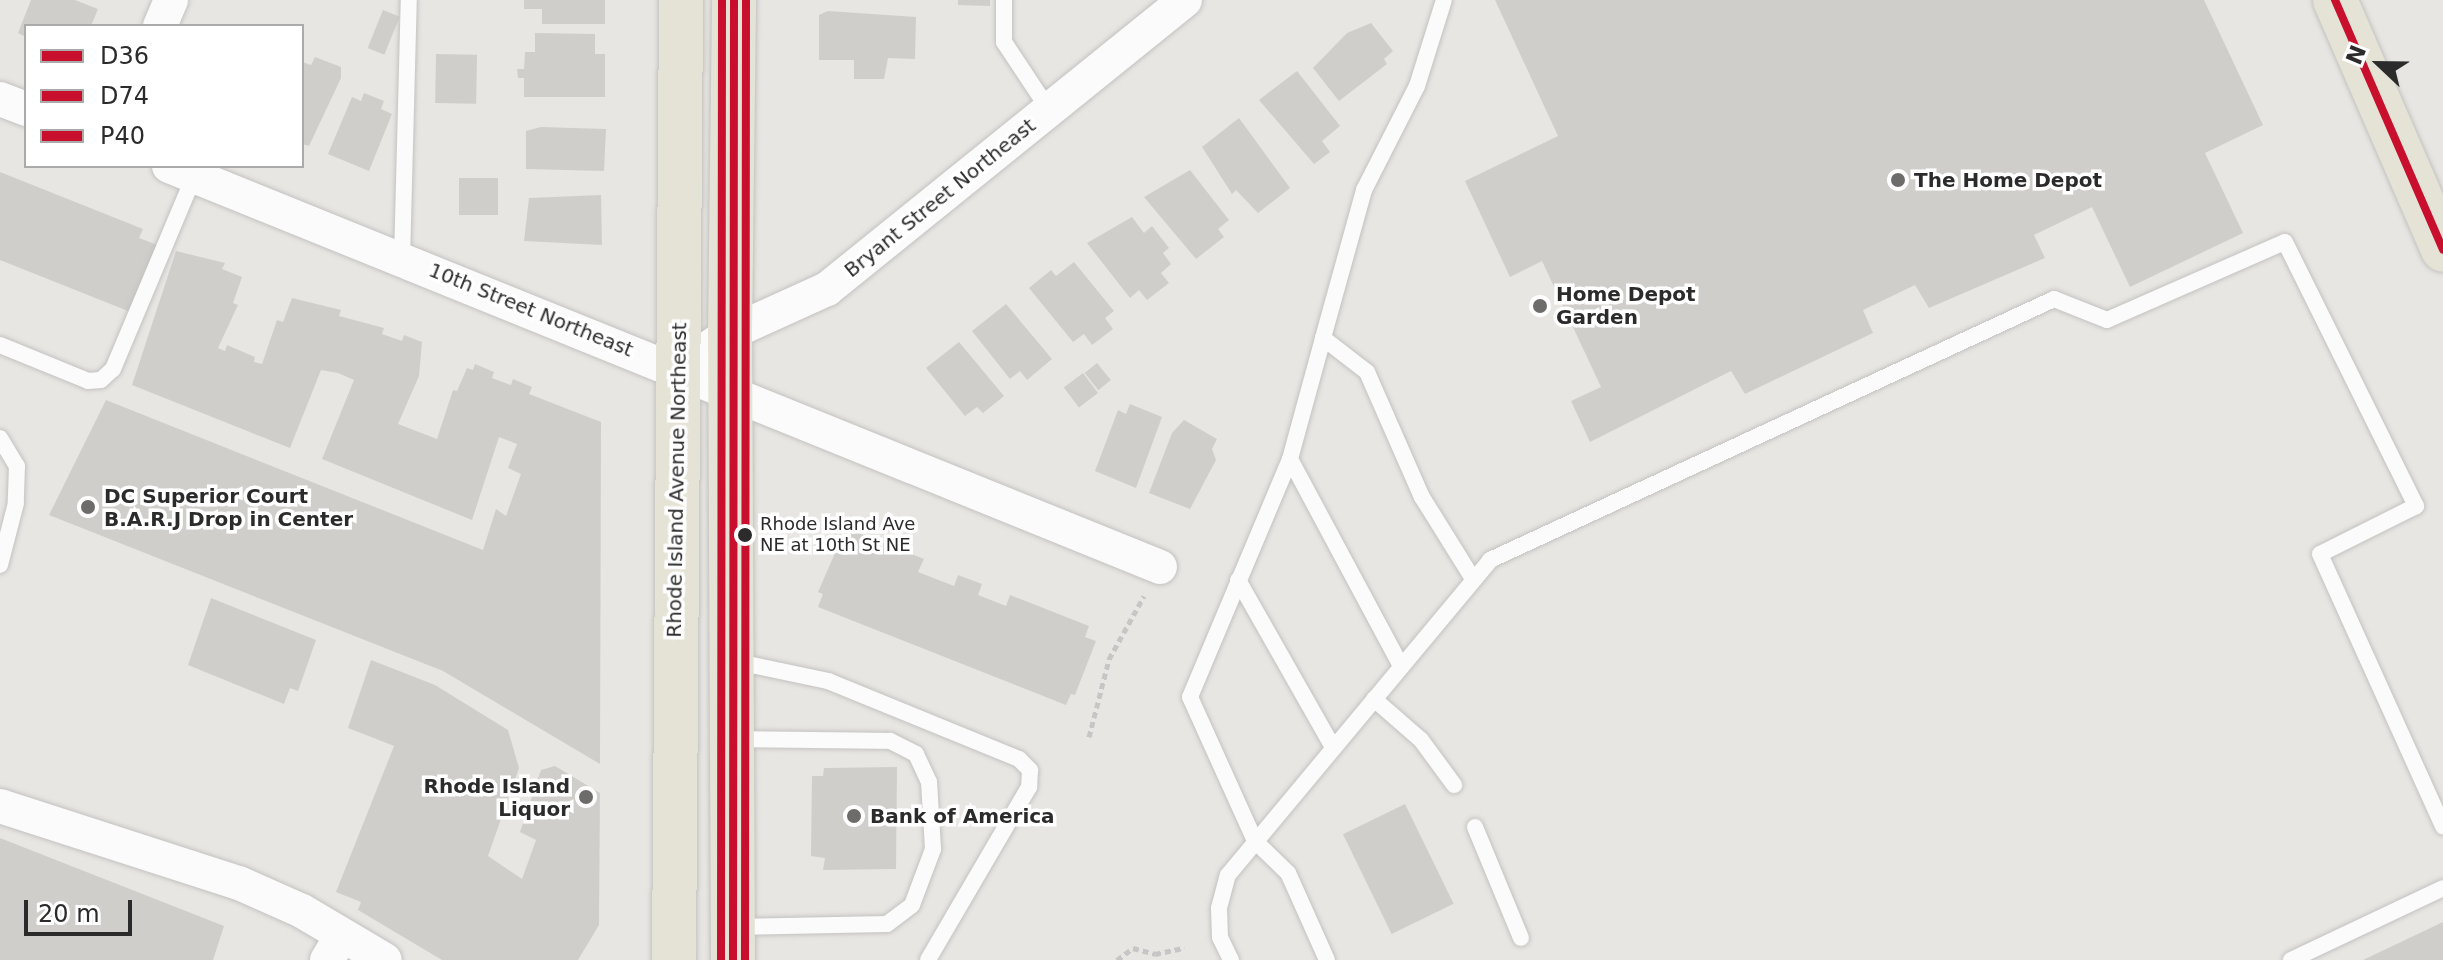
<!DOCTYPE html>
<html>
<head>
<meta charset="utf-8">
<style>
  body { margin:0 }
  #map { position:relative; width:2443px; height:960px; overflow:hidden; background:#e8e6e2; font-family:"DejaVu Sans",sans-serif }
  div>[style] { position:absolute }
  .building>* { inset:0; background:#d0cecb; transform-origin:0 0 }
  .path>* { height:5px; margin-top:-2.5px; transform-origin:0; background:repeating-linear-gradient(90deg,#c6c6c6 0 6px,transparent 0 10px) }
  .roads { filter:drop-shadow(0 0 2px #c2c2c1) drop-shadow(0 0 2px #c2c2c1) }
  .lane>* { height:16px; margin:-8px; padding:0 8px; transform-origin:8px; border-radius:8px; background:#fcfbfb }
  .street>* { height:34px; margin:-17px; padding:0 17px; transform-origin:17px; border-radius:17px; background:#fcfbfb }
  .primary>* { height:44px; margin:-22px; padding:0 22px; transform-origin:22px; border-radius:22px; background:#e5e3d6 }
  .bus-1>* { height:8px; margin:-4px; padding:0 4px; transform-origin:4px; border-radius:4px; background:#c8102e }
  .bus-2>* { height:8px; margin:-4px; padding:0 4px; transform-origin:4px; border-radius:4px; background:#c8102e }
  .bus-3>* { height:8px; margin:-4px; padding:0 4px; transform-origin:4px; border-radius:4px; background:#c8102e }
  .dots>* { width:22px; height:22px; translate:-50% -50%; box-sizing:border-box; border:4px solid #fff; border-radius:50% }
  span { translate:-50% -50%; white-space:nowrap; text-align:center; line-height:1.15; -webkit-text-stroke:7px #fff; paint-order:stroke }
  .bus-label { font-size:18px; color:#2b2b2b }
  .left { translate:0 -50%; text-align:left }
  .poi-label { font-size:20px; color:#2b2b2b; font-weight:700 }
  .right { translate:-100% -50%; text-align:right }
  .street-label { font-size:20px; color:#2b2b2b }
  .legend { position:absolute; left:24px; top:24px; width:280px; height:144px; box-sizing:border-box; background:#fff; border:2px solid #aaa; margin:0; padding:10px 14px; list-style:none; font-size:24px; color:#2b2b2b }
  .legend li { display:flex; align-items:center; gap:16px; height:40px }
  .legend b { width:40px; border:2px solid #aaa }
  .north { position:absolute; left:2339px; top:24px; width:80px; height:80px; -webkit-text-stroke:6px #fff; paint-order:stroke; rotate:292deg; font-size:22px; font-weight:700; line-height:32px; text-align:center; color:#2b2b2b }
  .north::after { content:''; display:block; margin:auto; width:28px; height:36px; background:#2b2b2b; clip-path:polygon(50% 0,100% 100%,50% 72%,0 100%) }
  .scale { position:absolute; left:24px; top:900px; width:108px; height:36px; box-sizing:border-box; border:4px solid #2b2b2b; border-top:0; padding-left:10px; font-size:24px; line-height:28px; white-space:nowrap; color:#2b2b2b; -webkit-text-stroke:6px #fff; paint-order:stroke }
</style>
</head>
<body>
<div id="map">
  <div class="building">
    <i style="clip-path:polygon(31px 0,75px 0,98px 9px,91px 26px,26px 26px,26px 37px,18px 33px)"></i>
    <i style="clip-path:polygon(524px 0,605px 0,605px 24px,542px 24px,542px 9px,524px 9px)"></i>
    <i style="clip-path:polygon(958px 0,990px 0,990px 6px,958px 5px)"></i>
    <i style="clip-path:polygon(1495px 0,2204px 0,2263px 125px,2205px 153px,2243px 233px,2130px 287px,2092px 207px,2034px 235px,2045px 258px,1929px 308px,1915px 285px,1863px 310px,1873px 333px,1745px 394px,1731px 371px,1590px 442px,1571px 401px,1601px 387px,1542px 261px,1510px 277px,1465px 181px,1558px 136px)"></i>
    <i style="left:383px;top:10px;width:18px;height:41px;rotate:22deg"></i>
    <i style="clip-path:polygon(828px 11px,916px 17px,915px 59px,888px 58px,884px 79px,854px 79px,854px 60px,819px 60px,819px 15px)"></i>
    <i style="clip-path:polygon(1371px 23px,1393px 51px,1384px 59px,1387px 64px,1339px 101px,1313px 68px,1347px 33px)"></i>
    <i style="clip-path:polygon(535px 33px,595px 34px,595px 54px,605px 54px,605px 97px,524px 97px,524px 78px,518px 78px,517px 69px,524px 69px,525px 52px,535px 52px)"></i>
    <i style="left:436px;top:54px;width:41px;height:49px;rotate:1deg"></i>
    <i style="clip-path:polygon(315px 57px,341px 67px,341px 78px,309px 146px,302px 144px,302px 62px,311px 65px)"></i>
    <i style="clip-path:polygon(1297px 71px,1340px 126px,1322px 141px,1330px 152px,1314px 164px,1259px 100px)"></i>
    <i style="clip-path:polygon(364px 93px,384px 101px,381px 109px,392px 114px,369px 171px,328px 154px,352px 97px,361px 101px)"></i>
    <i style="clip-path:polygon(1239px 118px,1290px 188px,1258px 213px,1236px 190px,1232px 194px,1202px 147px)"></i>
    <i style="clip-path:polygon(541px 127px,606px 129px,604px 171px,526px 169px,526px 131px)"></i>
    <i style="clip-path:polygon(1190px 170px,1229px 220px,1218px 229px,1224px 237px,1196px 259px,1144px 197px)"></i>
    <i style="clip-path:polygon(0 172px,143px 229px,139px 238px,160px 246px,133px 313px,0 260px)"></i>
    <i style="left:498px;top:178px;width:37px;height:39px;rotate:90deg"></i>
    <i style="clip-path:polygon(601px 195px,602px 245px,524px 241px,529px 198px)"></i>
    <i style="clip-path:polygon(1132px 217px,1144px 233px,1152px 226px,1169px 248px,1163px 253px,1171px 264px,1161px 273px,1169px 283px,1147px 300px,1139px 290px,1130px 298px,1087px 243px)"></i>
    <i style="clip-path:polygon(176px 251px,225px 263px,222px 269px,242px 277px,233px 303px,238px 305px,218px 348px,225px 351px,227px 345px,255px 357px,254px 362px,262px 364px,277px 320px,283px 322px,292px 298px,341px 310px,339px 316px,384px 328px,382px 334px,402px 341px,404px 335px,422px 342px,419px 376px,398px 424px,437px 439px,453px 390px,457px 391px,467px 368px,473px 370px,475px 364px,494px 372px,492px 378px,511px 385px,513px 379px,532px 387px,529px 394px,601px 422px,600px 764px,443px 671px,49px 515px,106px 400px,483px 550px,496px 509px,506px 516px,521px 474px,508px 468px,517px 444px,499px 437px,472px 520px,322px 459px,354px 380px,338px 373px,321px 370px,290px 448px,132px 385px)"></i>
    <i style="clip-path:polygon(1074px 262px,1114px 311px,1105px 318px,1113px 329px,1092px 345px,1084px 334px,1073px 342px,1029px 288px,1051px 270px,1056px 276px)"></i>
    <i style="clip-path:polygon(1006px 304px,1052px 359px,1027px 380px,1020px 371px,1010px 379px,972px 331px)"></i>
    <i style="clip-path:polygon(959px 342px,1004px 396px,983px 413px,977px 407px,965px 416px,926px 368px)"></i>
    <i style="left:1097px;top:363px;width:22px;height:16px;rotate:51deg"></i>
    <i style="left:1083px;top:373px;width:25px;height:24px;rotate:53deg"></i>
    <i style="clip-path:polygon(1130px 404px,1162px 417px,1136px 488px,1095px 471px,1118px 410px,1126px 414px)"></i>
    <i style="clip-path:polygon(1184px 420px,1217px 439px,1212px 449px,1216px 460px,1190px 509px,1149px 493px,1172px 433px)"></i>
    <i style="clip-path:polygon(846px 528px,924px 559px,918px 572px,954px 586px,958px 575px,982px 584px,978px 595px,1006px 606px,1010px 595px,1089px 626px,1085px 637px,1096px 641px,1075px 695px,1071px 694px,1066px 705px,818px 607px,823px 594px,818px 592px)"></i>
    <i style="clip-path:polygon(211px 598px,316px 640px,298px 691px,290px 688px,284px 704px,188px 665px)"></i>
    <i style="clip-path:polygon(371px 660px,435px 685px,508px 730px,519px 768px,488px 856px,522px 879px,536px 840px,520px 832px,541px 770px,555px 766px,600px 793px,599px 925px,578px 960px,442px 960px,358px 910px,361px 902px,336px 892px,394px 746px,348px 728px)"></i>
    <i style="clip-path:polygon(897px 767px,896px 869px,823px 870px,825px 858px,811px 856px,812px 776px,823px 776px,824px 768px)"></i>
    <i style="left:1405px;top:804px;width:111px;height:69px;rotate:64deg"></i>
    <i style="clip-path:polygon(0 838px,224px 926px,213px 960px,0 960px)"></i>
    <i style="clip-path:polygon(2443px 922px,2443px 960px,2363px 960px)"></i>
  </div>
  <div class="path">
    <i style="left:1089px;top:737px;width:81px;rotate:-75.6deg"></i>
    <i style="left:1109px;top:659px;width:72px;rotate:-60.9deg"></i>
    <i style="left:1117px;top:960px;width:20px;rotate:-37deg"></i>
    <i style="left:1133px;top:948px;width:23px;rotate:15deg"></i>
    <i style="left:1155px;top:954px;width:30px;rotate:-12deg"></i>
  </div>
  <div class="roads">
    <div class="lane">
      <i style="left:1004px;top:0;width:42px;rotate:90deg"></i>
      <i style="left:1004px;top:42px;width:82px;rotate:56.5deg"></i>
      <i style="left:402px;top:259px;width:259px;rotate:-88.5deg"></i>
      <i style="left:1323px;top:338px;width:154px;rotate:-74.5deg"></i>
      <i style="left:1364px;top:190px;width:117px;rotate:-63deg"></i>
      <i style="left:1417px;top:86px;width:90px;rotate:-72.6deg"></i>
      <i style="left:0;top:345px;width:95px;rotate:22.2deg"></i>
      <i style="left:88px;top:381px;width:13px;rotate:-4deg"></i>
      <i style="left:101px;top:380px;width:16px;rotate:-43deg"></i>
      <i style="left:113px;top:369px;width:209px;rotate:-67.2deg"></i>
      <i style="left:0;top:438px;width:33px;rotate:59deg"></i>
      <i style="left:17px;top:466px;width:37px;rotate:92deg"></i>
      <i style="left:16px;top:503px;width:64px;rotate:104.5deg"></i>
      <i style="left:1290px;top:459px;width:235px;rotate:61.8deg"></i>
      <i style="left:1238px;top:580px;width:192px;rotate:60.4deg"></i>
      <i style="left:733px;top:661px;width:97px;rotate:11.9deg"></i>
      <i style="left:828px;top:681px;width:206px;rotate:22.2deg"></i>
      <i style="left:1019px;top:759px;width:16px;rotate:45deg"></i>
      <i style="left:1030px;top:770px;width:17px;rotate:93deg"></i>
      <i style="left:1029px;top:787px;width:200px;rotate:120.3deg"></i>
      <i style="left:1374px;top:699px;width:62px;rotate:41.1deg"></i>
      <i style="left:1421px;top:740px;width:56px;rotate:53.7deg"></i>
      <i style="left:1475px;top:827px;width:120px;rotate:67.5deg"></i>
      <i style="left:734px;top:927px;width:153px;rotate:-1.1deg"></i>
      <i style="left:887px;top:924px;width:31px;rotate:-37deg"></i>
      <i style="left:912px;top:905px;width:60px;rotate:-69.4deg"></i>
      <i style="left:933px;top:849px;width:67px;rotate:-93.4deg"></i>
      <i style="left:929px;top:782px;width:31px;rotate:-115deg"></i>
      <i style="left:916px;top:754px;width:29px;rotate:-153deg"></i>
      <i style="left:890px;top:741px;width:155px;rotate:-179.3deg"></i>
      <i style="left:1231px;top:960px;width:25px;rotate:-116deg"></i>
      <i style="left:1220px;top:937px;width:29px;rotate:-92deg"></i>
      <i style="left:1219px;top:908px;width:34px;rotate:-75deg"></i>
      <i style="left:1228px;top:875px;width:410px;rotate:-50.2deg"></i>
      <i style="left:1490px;top:560px;width:621px;rotate:-24.83deg"></i>
      <i style="left:2054px;top:299px;width:57px;rotate:21.6deg"></i>
      <i style="left:2107px;top:320px;width:194px;rotate:-23.7deg"></i>
      <i style="left:2285px;top:242px;width:295px;rotate:63.6deg"></i>
      <i style="left:2416px;top:506px;width:107px;rotate:153.4deg"></i>
      <i style="left:2320px;top:554px;width:299px;rotate:65.7deg"></i>
      <i style="left:1327px;top:960px;width:95px;rotate:-114.1deg"></i>
      <i style="left:1288px;top:873px;width:46px;rotate:-135.9deg"></i>
      <i style="left:1255px;top:841px;width:158px;rotate:-114.3deg"></i>
      <i style="left:1190px;top:697px;width:258px;rotate:-67.2deg"></i>
      <i style="left:1290px;top:459px;width:125px;rotate:-74.7deg"></i>
      <i style="left:1323px;top:338px;width:56px;rotate:37.7deg"></i>
      <i style="left:1367px;top:372px;width:137px;rotate:66.3deg"></i>
      <i style="left:1422px;top:497px;width:97px;rotate:58.1deg"></i>
      <i style="left:2291px;top:960px;width:168px;rotate:-25.3deg"></i>
    </div>
    <div class="street">
      <i style="left:160px;top:26px;width:28px;rotate:-67deg"></i>
      <i style="left:0;top:99px;width:28px;rotate:21deg"></i>
      <i style="left:169px;top:166px;width:1069px;rotate:22.03deg"></i>
      <i style="left:678px;top:369px;width:63px;rotate:-34.7deg"></i>
      <i style="left:730px;top:333px;width:107px;rotate:-24.4deg"></i>
      <i style="left:827px;top:289px;width:460px;rotate:-38.9deg"></i>
      <i style="left:0;top:806px;width:251px;rotate:17.9deg"></i>
      <i style="left:239px;top:883px;width:69px;rotate:24deg"></i>
      <i style="left:302px;top:911px;width:96px;rotate:30.6deg"></i>
      <i style="left:327px;top:960px;width:29px;rotate:-59deg"></i>
    </div>
    <div class="primary">
      <i style="left:2335px;top:0;width:272px;rotate:66.6deg"></i>
      <i style="left:674px;top:960px;width:960px;rotate:-89.58deg"></i>
      <i style="left:733px;top:960px;width:627px;rotate:-90.27deg"></i>
      <i style="left:730px;top:333px;width:333px;rotate:-89.3deg"></i>
    </div>
  </div>
  <div class="bus-1">
    <i style="left:2335px;top:0;width:272px;rotate:66.6deg"></i>
    <i style="left:733px;top:960px;width:960px;rotate:-89.94deg"></i>
  </div>
  <div class="bus-2">
    <i style="left:745px;top:960px;width:960px;rotate:-89.94deg"></i>
  </div>
  <div class="bus-3">
    <i style="left:721px;top:960px;width:960px;rotate:-89.94deg"></i>
  </div>
  <div class="dots">
    <i style="left:1898px;top:180px;background:#6d6c6b"></i>
    <i style="left:1540px;top:306px;background:#6d6c6b"></i>
    <i style="left:88px;top:507px;background:#6d6c6b"></i>
    <i style="left:745px;top:535px;background:#2b2b2b"></i>
    <i style="left:586px;top:797px;background:#6d6c6b"></i>
    <i style="left:854px;top:816px;background:#6d6c6b"></i>
  </div>
  <div class="bus-label">
    <span class="left" style="left:760px;top:535px">Rhode Island Ave<br>NE at 10th St NE</span>
  </div>
  <div class="poi-label">
    <span class="left" style="left:1914px;top:180px">The Home Depot</span>
    <span class="left" style="left:1556px;top:306px">Home Depot<br>Garden</span>
    <span class="left" style="left:104px;top:508px">DC Superior Court<br>B.A.R.J Drop in Center</span>
    <span class="right" style="left:570px;top:798px">Rhode Island<br>Liquor</span>
    <span class="left" style="left:870px;top:816px">Bank of America</span>
  </div>
  <div class="street-label">
    <span style="left:940px;top:198px;rotate:-39deg">Bryant Street Northeast</span>
    <span style="left:531px;top:310px;rotate:22deg">10th Street Northeast</span>
    <span style="left:677px;top:480px;rotate:-89deg">Rhode Island Avenue Northeast</span>
  </div>
  <ul class="legend">
  <li><b style="height:10px;background:#c8102e"></b>D36</li>
  <li><b style="height:10px;background:#c8102e"></b>D74</li>
  <li><b style="height:10px;background:#c8102e"></b>P40</li>
  </ul>
  <div class="north">N</div>
  <div class="scale">20 m</div>
</div>
</body>
</html>
